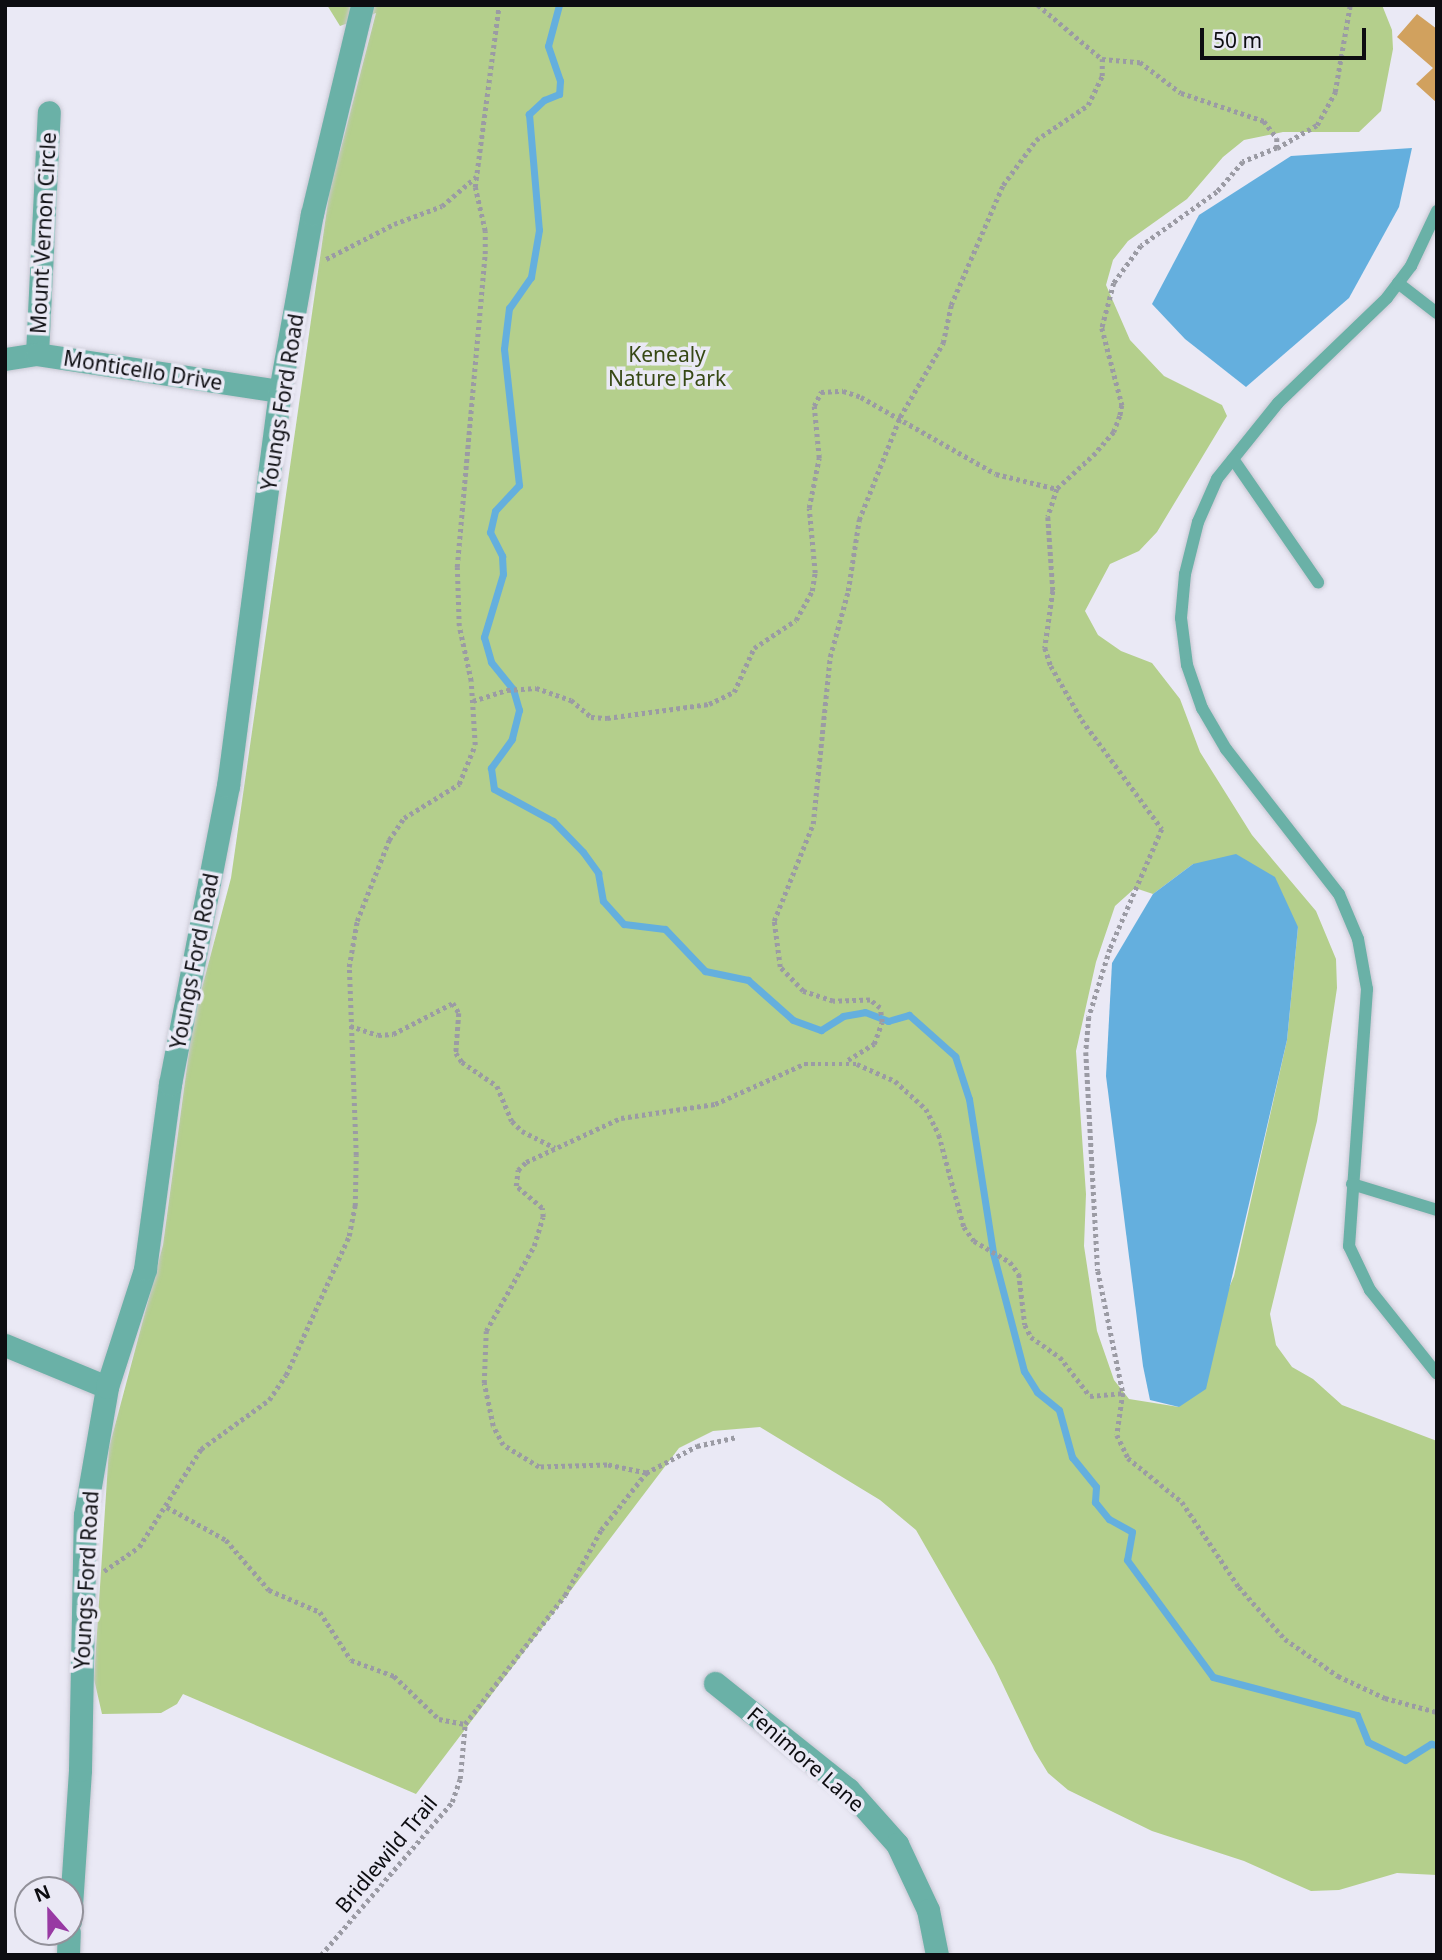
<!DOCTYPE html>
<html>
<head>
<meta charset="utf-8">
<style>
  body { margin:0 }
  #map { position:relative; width:1442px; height:1960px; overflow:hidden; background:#eae9f5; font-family:"Noto Sans",sans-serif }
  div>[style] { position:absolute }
  .green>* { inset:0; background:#b4cf8c }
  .water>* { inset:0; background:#64afde }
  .stream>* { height:7px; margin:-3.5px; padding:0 3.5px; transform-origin:3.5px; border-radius:3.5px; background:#64afde }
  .building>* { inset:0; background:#d1a15e }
  .path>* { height:4.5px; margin-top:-2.25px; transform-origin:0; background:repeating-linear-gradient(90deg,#9b9ba4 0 3.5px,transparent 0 7px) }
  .roads { filter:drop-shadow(0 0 2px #c7c6d1) drop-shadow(0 0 2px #c7c6d1) }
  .service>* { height:12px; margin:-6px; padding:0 6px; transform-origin:6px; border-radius:6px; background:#6ab1a7 }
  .minor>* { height:23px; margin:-11.5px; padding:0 11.5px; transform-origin:11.5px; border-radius:11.5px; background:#6ab1a7 }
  span { translate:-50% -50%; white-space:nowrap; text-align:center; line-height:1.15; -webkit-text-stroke:7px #eae9f5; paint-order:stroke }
  .street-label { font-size:21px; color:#0d0d11 }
  .park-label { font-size:21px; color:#364814 }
  .frame { position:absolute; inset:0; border:7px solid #0d0d11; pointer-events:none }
  .north { position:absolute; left:14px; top:1876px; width:70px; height:70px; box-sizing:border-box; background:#eae9f5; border:2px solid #92919a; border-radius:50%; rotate:339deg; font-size:19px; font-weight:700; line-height:28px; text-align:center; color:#0d0d11 }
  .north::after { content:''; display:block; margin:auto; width:24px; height:32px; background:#983aa3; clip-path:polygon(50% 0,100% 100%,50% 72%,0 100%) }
  .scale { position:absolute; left:1200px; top:28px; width:166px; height:32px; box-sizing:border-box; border:4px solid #0d0d11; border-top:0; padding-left:9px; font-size:21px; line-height:24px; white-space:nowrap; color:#0d0d11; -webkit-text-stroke:5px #eae9f5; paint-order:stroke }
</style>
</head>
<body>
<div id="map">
  <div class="green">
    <i style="clip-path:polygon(evenodd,327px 5px,1382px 5px,1392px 30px,1393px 49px,1381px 111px,1359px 132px,1283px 132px,1244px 140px,1223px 157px,1187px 199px,1128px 241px,1113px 260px,1106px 285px,1130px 340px,1164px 376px,1222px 405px,1227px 416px,1157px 532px,1139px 551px,1110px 564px,1085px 611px,1098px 635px,1121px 651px,1152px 663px,1180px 699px,1200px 752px,1252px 835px,1316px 911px,1336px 959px,1337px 988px,1317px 1121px,1270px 1314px,1276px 1345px,1292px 1367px,1313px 1379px,1342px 1405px,1437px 1441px,1437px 1875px,1397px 1873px,1339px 1890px,1311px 1891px,1244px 1861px,1152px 1831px,1068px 1790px,1048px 1773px,1034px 1750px,994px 1666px,916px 1530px,880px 1500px,760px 1427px,713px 1431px,679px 1448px,416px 1794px,183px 1694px,177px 1704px,161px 1713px,102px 1714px,94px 1679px,109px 1448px,163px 1245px,193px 1022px,231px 878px,334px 160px,340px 152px,376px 13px,340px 26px,327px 5px,1193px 864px,1298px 927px,1287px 1040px,1234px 1276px,1179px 1407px,1129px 1399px,1114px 1380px,1097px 1331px,1084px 1246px,1086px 1194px,1076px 1051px,1096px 962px,1115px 906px,1135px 888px,1153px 894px,1193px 864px)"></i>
  </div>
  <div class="water">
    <i style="clip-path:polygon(1412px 148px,1399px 207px,1349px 298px,1246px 387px,1185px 339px,1152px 304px,1199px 215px,1291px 156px)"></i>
    <i style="clip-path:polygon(1236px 854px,1275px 877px,1298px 927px,1287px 1040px,1206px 1389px,1179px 1407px,1150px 1400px,1143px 1366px,1106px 1076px,1112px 963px,1153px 894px,1193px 864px)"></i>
  </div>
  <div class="stream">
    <i style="left:559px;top:5px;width:42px;rotate:105deg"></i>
    <i style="left:548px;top:46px;width:37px;rotate:71deg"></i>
    <i style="left:560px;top:81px;width:13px;rotate:94deg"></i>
    <i style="left:559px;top:94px;width:16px;rotate:158deg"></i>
    <i style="left:544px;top:100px;width:21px;rotate:137deg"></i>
    <i style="left:529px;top:114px;width:116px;rotate:85.1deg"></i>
    <i style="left:539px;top:230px;width:48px;rotate:99.7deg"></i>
    <i style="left:531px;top:277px;width:38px;rotate:125deg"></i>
    <i style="left:509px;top:308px;width:41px;rotate:97deg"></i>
    <i style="left:504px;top:349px;width:137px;rotate:83.7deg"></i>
    <i style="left:519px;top:485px;width:35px;rotate:133deg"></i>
    <i style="left:495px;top:511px;width:22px;rotate:103deg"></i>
    <i style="left:490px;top:532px;width:27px;rotate:63deg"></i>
    <i style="left:502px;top:556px;width:18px;rotate:87deg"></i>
    <i style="left:503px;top:574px;width:66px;rotate:106.8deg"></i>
    <i style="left:484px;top:637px;width:26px;rotate:74deg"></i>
    <i style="left:491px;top:662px;width:35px;rotate:51deg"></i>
    <i style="left:513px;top:689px;width:22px;rotate:74deg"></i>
    <i style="left:519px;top:710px;width:30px;rotate:104deg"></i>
    <i style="left:512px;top:739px;width:36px;rotate:126deg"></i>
    <i style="left:491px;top:768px;width:21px;rotate:82deg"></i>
    <i style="left:494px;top:789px;width:67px;rotate:28.5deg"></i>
    <i style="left:553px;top:821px;width:43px;rotate:45.9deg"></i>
    <i style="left:583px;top:852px;width:26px;rotate:54deg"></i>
    <i style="left:598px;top:873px;width:28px;rotate:80deg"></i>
    <i style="left:603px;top:901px;width:31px;rotate:48deg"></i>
    <i style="left:624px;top:924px;width:41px;rotate:7deg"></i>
    <i style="left:665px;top:929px;width:58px;rotate:46.4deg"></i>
    <i style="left:705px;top:971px;width:44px;rotate:11.8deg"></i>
    <i style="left:748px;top:980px;width:60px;rotate:41.6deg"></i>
    <i style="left:793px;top:1020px;width:30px;rotate:20deg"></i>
    <i style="left:821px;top:1030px;width:26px;rotate:-32deg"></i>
    <i style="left:843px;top:1016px;width:22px;rotate:-10deg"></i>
    <i style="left:865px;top:1012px;width:25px;rotate:21deg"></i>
    <i style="left:888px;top:1021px;width:22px;rotate:-16deg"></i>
    <i style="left:909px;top:1015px;width:62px;rotate:41.7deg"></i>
    <i style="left:955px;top:1056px;width:45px;rotate:72deg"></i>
    <i style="left:969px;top:1099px;width:156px;rotate:81.1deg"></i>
    <i style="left:993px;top:1253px;width:122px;rotate:75.3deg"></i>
    <i style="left:1024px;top:1371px;width:25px;rotate:58deg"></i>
    <i style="left:1037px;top:1392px;width:28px;rotate:39deg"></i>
    <i style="left:1059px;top:1410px;width:49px;rotate:74.5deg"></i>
    <i style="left:1072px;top:1457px;width:38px;rotate:51deg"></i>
    <i style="left:1096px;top:1487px;width:15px;rotate:94deg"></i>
    <i style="left:1095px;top:1502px;width:22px;rotate:51deg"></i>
    <i style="left:1109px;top:1519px;width:26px;rotate:29deg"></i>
    <i style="left:1132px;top:1532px;width:28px;rotate:100deg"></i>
    <i style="left:1127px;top:1560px;width:145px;rotate:53.7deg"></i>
    <i style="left:1213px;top:1677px;width:149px;rotate:14.8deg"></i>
    <i style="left:1357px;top:1715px;width:29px;rotate:68deg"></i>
    <i style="left:1368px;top:1742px;width:41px;rotate:25.9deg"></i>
    <i style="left:1405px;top:1760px;width:31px;rotate:-32deg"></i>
    <i style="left:1431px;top:1744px;width:6px;rotate:9deg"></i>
  </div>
  <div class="building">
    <i style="clip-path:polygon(1417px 14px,1437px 29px,1437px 103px,1416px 84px,1433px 68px,1397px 37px)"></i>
  </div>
  <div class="path">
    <i style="left:1038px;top:5px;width:84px;rotate:40.2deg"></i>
    <i style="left:1102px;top:59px;width:38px;rotate:5deg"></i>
    <i style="left:1140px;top:62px;width:51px;rotate:37.1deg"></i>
    <i style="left:1181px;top:93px;width:88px;rotate:18.6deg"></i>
    <i style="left:1264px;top:121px;width:21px;rotate:53deg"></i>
    <i style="left:1277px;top:138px;width:10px;rotate:90deg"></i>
    <i style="left:1277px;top:148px;width:37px;rotate:158deg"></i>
    <i style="left:1243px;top:162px;width:40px;rotate:131deg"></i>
    <i style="left:1217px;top:192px;width:93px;rotate:144.6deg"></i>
    <i style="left:1141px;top:246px;width:46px;rotate:126.1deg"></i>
    <i style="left:1114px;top:283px;width:47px;rotate:104.9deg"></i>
    <i style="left:1102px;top:328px;width:80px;rotate:75.4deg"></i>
    <i style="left:1122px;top:405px;width:11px;rotate:100deg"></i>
    <i style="left:1120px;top:416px;width:17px;rotate:111deg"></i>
    <i style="left:1114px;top:432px;width:28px;rotate:131deg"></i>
    <i style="left:1096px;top:453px;width:53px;rotate:137.3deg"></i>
    <i style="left:1057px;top:489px;width:29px;rotate:108deg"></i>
    <i style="left:1048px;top:517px;width:74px;rotate:86.1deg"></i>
    <i style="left:1053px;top:591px;width:58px;rotate:98deg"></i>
    <i style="left:1045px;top:648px;width:19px;rotate:72deg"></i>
    <i style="left:1051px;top:666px;width:62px;rotate:60.1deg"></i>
    <i style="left:1082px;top:720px;width:135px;rotate:53.7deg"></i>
    <i style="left:1162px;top:829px;width:131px;rotate:113.4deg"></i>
    <i style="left:1110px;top:949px;width:71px;rotate:107.2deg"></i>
    <i style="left:1089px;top:1017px;width:35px;rotate:95deg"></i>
    <i style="left:1086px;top:1052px;width:219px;rotate:86.9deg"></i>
    <i style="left:1098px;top:1271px;width:125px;rotate:78.4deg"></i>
    <i style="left:1277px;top:148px;width:46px;rotate:-29.9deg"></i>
    <i style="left:1317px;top:125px;width:38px;rotate:-61deg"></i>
    <i style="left:1335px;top:92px;width:88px;rotate:-80.2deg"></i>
    <i style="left:326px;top:259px;width:76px;rotate:-27.2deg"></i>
    <i style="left:394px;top:224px;width:51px;rotate:-20.6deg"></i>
    <i style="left:442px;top:206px;width:45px;rotate:-40.5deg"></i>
    <i style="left:473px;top:701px;width:36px;rotate:-18deg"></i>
    <i style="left:507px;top:690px;width:29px;rotate:-4deg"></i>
    <i style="left:536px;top:688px;width:37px;rotate:19deg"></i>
    <i style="left:571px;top:700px;width:26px;rotate:40deg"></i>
    <i style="left:591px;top:717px;width:16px;rotate:4deg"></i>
    <i style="left:607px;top:718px;width:103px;rotate:-7.8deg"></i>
    <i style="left:709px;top:704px;width:28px;rotate:-26deg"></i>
    <i style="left:734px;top:692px;width:48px;rotate:-65.6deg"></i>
    <i style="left:754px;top:648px;width:50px;rotate:-33.7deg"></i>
    <i style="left:796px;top:620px;width:33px;rotate:-61deg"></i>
    <i style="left:812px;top:591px;width:18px;rotate:-81deg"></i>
    <i style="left:815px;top:573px;width:65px;rotate:-95.3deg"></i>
    <i style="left:809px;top:508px;width:51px;rotate:-78.7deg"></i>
    <i style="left:819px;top:458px;width:52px;rotate:-95.5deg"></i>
    <i style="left:814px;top:406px;width:16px;rotate:-63deg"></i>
    <i style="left:821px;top:392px;width:22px;rotate:-3deg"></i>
    <i style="left:843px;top:391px;width:19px;rotate:18deg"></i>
    <i style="left:861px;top:397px;width:155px;rotate:29.7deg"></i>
    <i style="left:996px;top:474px;width:63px;rotate:13.8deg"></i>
    <i style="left:350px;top:1026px;width:29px;rotate:18deg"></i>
    <i style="left:378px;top:1035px;width:15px;rotate:-4deg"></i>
    <i style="left:393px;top:1034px;width:68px;rotate:-27.3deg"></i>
    <i style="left:453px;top:1003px;width:12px;rotate:59deg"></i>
    <i style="left:459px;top:1013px;width:40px;rotate:94.3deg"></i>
    <i style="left:456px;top:1053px;width:11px;rotate:56deg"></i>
    <i style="left:462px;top:1062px;width:42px;rotate:34.4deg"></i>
    <i style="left:497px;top:1086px;width:38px;rotate:67deg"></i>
    <i style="left:512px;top:1121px;width:14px;rotate:45deg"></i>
    <i style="left:522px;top:1131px;width:37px;rotate:27deg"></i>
    <i style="left:848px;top:1060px;width:31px;rotate:-32deg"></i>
    <i style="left:874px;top:1044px;width:23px;rotate:-70deg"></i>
    <i style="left:882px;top:1022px;width:14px;rotate:-98deg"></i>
    <i style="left:880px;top:1008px;width:13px;rotate:-141deg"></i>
    <i style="left:870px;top:1000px;width:37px;rotate:178deg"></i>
    <i style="left:833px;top:1001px;width:32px;rotate:-162deg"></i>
    <i style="left:803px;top:991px;width:33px;rotate:-134deg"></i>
    <i style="left:780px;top:967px;width:46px;rotate:-97.4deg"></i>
    <i style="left:774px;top:921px;width:105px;rotate:-68.1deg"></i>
    <i style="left:813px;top:824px;width:168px;rotate:-84.2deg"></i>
    <i style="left:830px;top:657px;width:68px;rotate:-74.7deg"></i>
    <i style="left:848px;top:591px;width:72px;rotate:-81.2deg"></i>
    <i style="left:859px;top:520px;width:111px;rotate:-68.3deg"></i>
    <i style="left:900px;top:417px;width:86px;rotate:-59.8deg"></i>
    <i style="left:943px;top:343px;width:39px;rotate:-78deg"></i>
    <i style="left:951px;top:305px;width:131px;rotate:-66.6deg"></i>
    <i style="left:1003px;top:185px;width:56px;rotate:-53.7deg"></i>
    <i style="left:1036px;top:140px;width:63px;rotate:-33.9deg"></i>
    <i style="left:1088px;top:105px;width:32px;rotate:-64deg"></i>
    <i style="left:1102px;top:76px;width:17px;rotate:-90deg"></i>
    <i style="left:646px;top:1473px;width:40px;rotate:-168deg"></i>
    <i style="left:607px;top:1465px;width:68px;rotate:178.3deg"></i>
    <i style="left:539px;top:1467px;width:42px;rotate:-148.6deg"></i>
    <i style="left:503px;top:1445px;width:21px;rotate:-118deg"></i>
    <i style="left:493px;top:1426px;width:44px;rotate:-101.8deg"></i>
    <i style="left:484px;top:1383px;width:52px;rotate:-87.8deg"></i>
    <i style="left:486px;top:1331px;width:98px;rotate:-60.5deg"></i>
    <i style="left:534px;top:1246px;width:30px;rotate:-73deg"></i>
    <i style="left:543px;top:1217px;width:9px;rotate:-96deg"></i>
    <i style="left:542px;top:1208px;width:34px;rotate:-140deg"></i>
    <i style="left:516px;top:1186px;width:16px;rotate:-83deg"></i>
    <i style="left:518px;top:1170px;width:11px;rotate:-45deg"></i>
    <i style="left:526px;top:1162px;width:105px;rotate:-24.9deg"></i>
    <i style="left:621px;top:1118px;width:95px;rotate:-8.5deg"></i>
    <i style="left:715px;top:1104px;width:98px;rotate:-24.2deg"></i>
    <i style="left:804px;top:1064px;width:53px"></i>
    <i style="left:857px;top:1064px;width:42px;rotate:24.1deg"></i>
    <i style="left:895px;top:1081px;width:42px;rotate:42.1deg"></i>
    <i style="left:926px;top:1109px;width:29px;rotate:63deg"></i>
    <i style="left:939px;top:1135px;width:95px;rotate:74.8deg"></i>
    <i style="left:964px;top:1227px;width:17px;rotate:54deg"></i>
    <i style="left:974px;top:1241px;width:42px;rotate:30.3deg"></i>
    <i style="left:1010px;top:1262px;width:15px;rotate:53deg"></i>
    <i style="left:1019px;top:1274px;width:51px;rotate:83.3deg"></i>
    <i style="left:1025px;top:1325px;width:13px;rotate:63deg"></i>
    <i style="left:1031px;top:1337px;width:35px;rotate:35deg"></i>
    <i style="left:1060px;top:1357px;width:49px;rotate:52.4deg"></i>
    <i style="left:1090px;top:1396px;width:33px;rotate:-5deg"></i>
    <i style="left:1123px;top:1393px;width:42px;rotate:98.1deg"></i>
    <i style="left:1117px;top:1435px;width:25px;rotate:64deg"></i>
    <i style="left:1128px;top:1458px;width:70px;rotate:39.2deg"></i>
    <i style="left:1182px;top:1502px;width:102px;rotate:56.2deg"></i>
    <i style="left:1239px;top:1587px;width:69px;rotate:48.5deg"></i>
    <i style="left:1285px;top:1639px;width:65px;rotate:34.9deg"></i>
    <i style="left:1338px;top:1676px;width:52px;rotate:25.1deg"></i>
    <i style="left:1385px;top:1698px;width:54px;rotate:15.1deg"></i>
    <i style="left:167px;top:1507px;width:68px;rotate:29.2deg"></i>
    <i style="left:226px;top:1540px;width:66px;rotate:49.3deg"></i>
    <i style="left:269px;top:1590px;width:56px;rotate:23.3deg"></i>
    <i style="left:320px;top:1612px;width:57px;rotate:57.1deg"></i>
    <i style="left:351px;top:1660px;width:46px;rotate:20.4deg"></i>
    <i style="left:394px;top:1676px;width:62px;rotate:43.7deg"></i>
    <i style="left:439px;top:1719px;width:26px;rotate:11deg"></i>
    <i style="left:104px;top:1571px;width:42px;rotate:-34.4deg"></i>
    <i style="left:139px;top:1547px;width:116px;rotate:-57.7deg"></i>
    <i style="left:201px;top:1449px;width:84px;rotate:-35.8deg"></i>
    <i style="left:269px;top:1400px;width:30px;rotate:-56deg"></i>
    <i style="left:286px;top:1375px;width:153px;rotate:-65.6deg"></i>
    <i style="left:349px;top:1236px;width:31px;rotate:-79deg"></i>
    <i style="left:355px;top:1206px;width:51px;rotate:-88.9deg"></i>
    <i style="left:356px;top:1155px;width:188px;rotate:-92.1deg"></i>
    <i style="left:349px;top:967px;width:47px;rotate:-80.1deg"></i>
    <i style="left:357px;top:921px;width:87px;rotate:-68.4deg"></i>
    <i style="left:389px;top:840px;width:27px;rotate:-56deg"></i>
    <i style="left:404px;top:818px;width:65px;rotate:-31.7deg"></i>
    <i style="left:459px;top:784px;width:42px;rotate:-67.7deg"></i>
    <i style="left:475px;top:745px;width:64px;rotate:-93.6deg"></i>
    <i style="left:471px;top:681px;width:56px;rotate:-102.3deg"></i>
    <i style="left:459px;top:626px;width:59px;rotate:-91.9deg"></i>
    <i style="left:457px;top:567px;width:314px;rotate:-84.9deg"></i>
    <i style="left:485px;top:254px;width:23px;rotate:-90deg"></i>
    <i style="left:485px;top:231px;width:45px;rotate:-102.8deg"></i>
    <i style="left:475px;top:187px;width:184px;rotate:-82.5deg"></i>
    <i style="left:465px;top:1724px;width:163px;rotate:-52.2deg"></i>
    <i style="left:565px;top:1595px;width:74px;rotate:-61deg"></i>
    <i style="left:601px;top:1530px;width:73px;rotate:-51.7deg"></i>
    <i style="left:646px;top:1473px;width:58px;rotate:-27.9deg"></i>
    <i style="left:697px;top:1446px;width:41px;rotate:-12.7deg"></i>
    <i style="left:321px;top:1955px;width:201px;rotate:-49.4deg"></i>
    <i style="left:452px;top:1802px;width:24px;rotate:-71deg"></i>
    <i style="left:460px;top:1779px;width:55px;rotate:-84.8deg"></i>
  </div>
  <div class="roads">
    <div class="service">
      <i style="left:1437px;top:211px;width:61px;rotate:115.3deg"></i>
      <i style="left:1411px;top:266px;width:40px;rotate:127deg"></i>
      <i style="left:1387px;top:298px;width:151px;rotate:136.1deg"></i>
      <i style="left:1278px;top:403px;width:97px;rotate:128.8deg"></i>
      <i style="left:1217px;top:479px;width:47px;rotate:113.8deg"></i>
      <i style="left:1198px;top:522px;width:54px;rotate:104deg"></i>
      <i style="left:1185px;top:574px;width:44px;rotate:95.2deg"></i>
      <i style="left:1181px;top:618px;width:47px;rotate:82.7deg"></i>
      <i style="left:1187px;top:665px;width:46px;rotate:70.8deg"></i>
      <i style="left:1202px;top:708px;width:48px;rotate:59.7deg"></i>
      <i style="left:1226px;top:749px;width:184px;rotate:52.1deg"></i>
      <i style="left:1339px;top:894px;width:49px;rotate:67.1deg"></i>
      <i style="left:1358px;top:939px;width:51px;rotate:79.8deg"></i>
      <i style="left:1367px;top:989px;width:258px;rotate:94deg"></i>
      <i style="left:1349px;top:1246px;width:49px;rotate:64.5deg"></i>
      <i style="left:1370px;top:1290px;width:107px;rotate:51.4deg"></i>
      <i style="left:1398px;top:283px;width:49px;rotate:37.6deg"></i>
      <i style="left:1233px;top:459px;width:150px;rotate:55.4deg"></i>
      <i style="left:1352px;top:1184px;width:89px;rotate:17deg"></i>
    </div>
    <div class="minor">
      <i style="left:37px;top:354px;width:242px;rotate:-87.2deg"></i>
      <i style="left:5px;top:359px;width:32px;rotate:-9deg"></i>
      <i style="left:37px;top:354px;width:246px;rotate:8.7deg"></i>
      <i style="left:5px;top:1345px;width:110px;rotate:22.4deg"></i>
      <i style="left:715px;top:1683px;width:170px;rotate:38.6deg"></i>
      <i style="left:848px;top:1789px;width:74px;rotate:48.3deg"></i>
      <i style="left:897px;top:1844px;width:73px;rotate:64.8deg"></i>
      <i style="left:928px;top:1910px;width:46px;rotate:78.7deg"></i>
      <i style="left:70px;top:1921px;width:151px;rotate:-86.2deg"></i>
      <i style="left:80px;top:1770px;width:255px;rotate:-88.9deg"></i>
      <i style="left:85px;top:1515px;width:130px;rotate:-80.2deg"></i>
      <i style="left:107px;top:1387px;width:124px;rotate:-72.1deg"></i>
      <i style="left:145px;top:1269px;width:187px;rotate:-82.3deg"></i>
      <i style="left:170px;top:1084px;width:304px;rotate:-79deg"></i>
      <i style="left:228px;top:786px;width:398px;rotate:-82.5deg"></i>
      <i style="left:280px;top:391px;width:180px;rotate:-79.8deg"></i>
      <i style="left:312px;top:214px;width:215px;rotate:-76.5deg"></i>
      <i style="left:68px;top:1955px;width:23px;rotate:-88deg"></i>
    </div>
  </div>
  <div class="street-label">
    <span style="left:43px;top:233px;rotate:-87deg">Mount Vernon Circle</span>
    <span style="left:143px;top:370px;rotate:9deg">Monticello Drive</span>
    <span style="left:282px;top:402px;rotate:-81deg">Youngs Ford Road</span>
    <span style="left:194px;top:961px;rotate:-79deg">Youngs Ford Road</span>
    <span style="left:86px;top:1580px;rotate:-87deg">Youngs Ford Road</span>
    <span style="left:806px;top:1759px;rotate:41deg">Fenimore Lane</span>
    <span style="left:386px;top:1854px;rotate:-50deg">Bridlewild Trail</span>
  </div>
  <div class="park-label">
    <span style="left:667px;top:366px">Kenealy<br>Nature Park</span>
  </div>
  <div class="frame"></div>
  <div class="north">N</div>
  <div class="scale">50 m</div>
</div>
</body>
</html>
